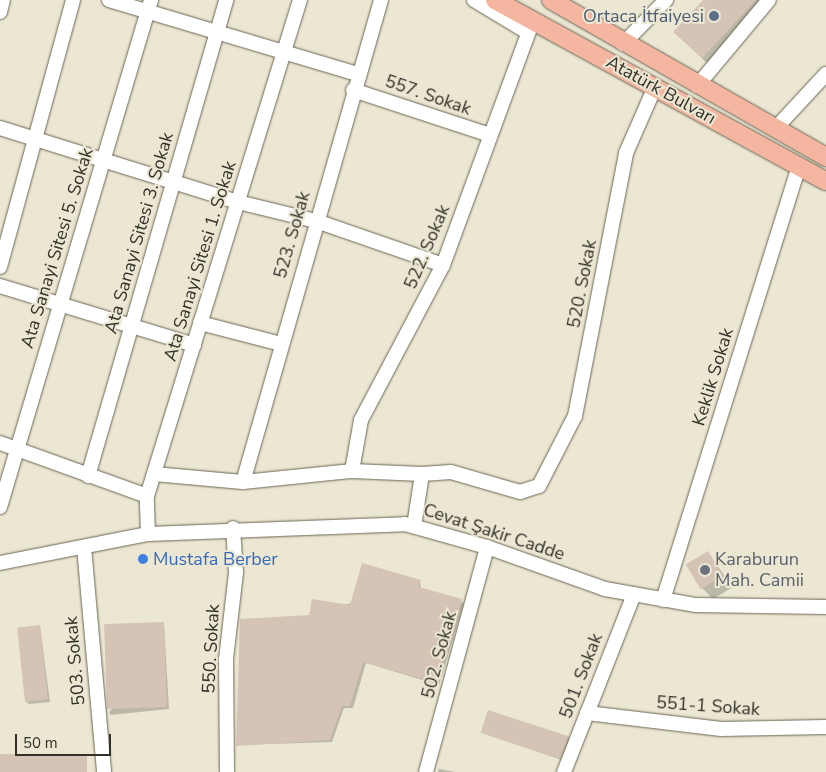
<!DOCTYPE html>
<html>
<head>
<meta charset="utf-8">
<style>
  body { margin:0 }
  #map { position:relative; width:826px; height:772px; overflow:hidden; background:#ece7d3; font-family:"Nunito Sans",sans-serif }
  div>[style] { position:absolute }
  .shadow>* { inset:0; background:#0003; transform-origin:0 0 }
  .building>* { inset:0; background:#d5c4b6; transform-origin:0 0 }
  .roads { filter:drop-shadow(0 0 1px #6a6654) drop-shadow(0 0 1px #6a6654) }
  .minor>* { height:14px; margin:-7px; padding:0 7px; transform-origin:7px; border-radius:7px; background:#fff }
  .major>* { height:18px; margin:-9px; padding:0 9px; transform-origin:9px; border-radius:9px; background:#f4b5a1 }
  .dots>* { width:14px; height:14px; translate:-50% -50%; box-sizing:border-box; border:2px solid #ece7d3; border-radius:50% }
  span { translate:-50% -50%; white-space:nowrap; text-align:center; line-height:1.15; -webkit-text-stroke:4px #ece7d3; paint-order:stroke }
  .service-label { font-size:18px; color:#4e5e75 }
  .right { translate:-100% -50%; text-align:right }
  .street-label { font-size:18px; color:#33312a }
  .shop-label { font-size:18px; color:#366cbe }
  .left { translate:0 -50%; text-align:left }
  .worship-label { font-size:18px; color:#5b616d }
  .scale { position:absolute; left:15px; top:734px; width:96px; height:22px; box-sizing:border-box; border:2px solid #33312a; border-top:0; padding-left:6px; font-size:15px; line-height:18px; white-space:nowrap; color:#33312a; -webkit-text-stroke:4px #ece7d3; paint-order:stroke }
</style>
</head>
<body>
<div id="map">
  <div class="shadow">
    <i style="clip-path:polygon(705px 0,775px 0,712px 68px,685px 42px)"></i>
    <i style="clip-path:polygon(708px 553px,733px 587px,713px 599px,702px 588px)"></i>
    <i style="clip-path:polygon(420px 581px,421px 589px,464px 603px,439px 685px,366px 663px,353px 708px,344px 708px,332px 742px,237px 745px,310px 616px)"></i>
    <i style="clip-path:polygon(164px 624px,169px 709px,111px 715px,109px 713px)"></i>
    <i style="clip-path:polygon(40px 626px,50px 702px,29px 704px,26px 702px)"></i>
    <i style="clip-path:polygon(482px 733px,568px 737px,570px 739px,562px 760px)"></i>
    <i style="left:0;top:755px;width:87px;height:17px"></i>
    <i style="clip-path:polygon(439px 769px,456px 772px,438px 772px)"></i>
  </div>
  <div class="building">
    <i style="clip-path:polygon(703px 0,756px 0,702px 58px,673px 32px)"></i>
    <i style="left:708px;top:551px;width:29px;height:26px;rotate:59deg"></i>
    <i style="clip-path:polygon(362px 563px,421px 580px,419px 587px,462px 599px,437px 683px,363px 662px,350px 706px,342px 706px,330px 740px,236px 746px,240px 619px,309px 615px,312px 599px,350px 605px)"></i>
    <i style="left:164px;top:622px;width:85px;height:60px;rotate:88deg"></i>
    <i style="left:40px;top:625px;width:75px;height:23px;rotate:84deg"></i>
    <i style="left:488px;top:710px;width:85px;height:24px;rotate:18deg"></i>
    <i style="left:0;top:754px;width:87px;height:18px"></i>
  </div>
  <div class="roads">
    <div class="minor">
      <i style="left:109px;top:0;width:260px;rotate:16.6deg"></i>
      <i style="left:474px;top:0;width:62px;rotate:31.1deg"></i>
      <i style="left:0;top:12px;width:12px;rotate:-76deg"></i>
      <i style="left:623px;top:44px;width:62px;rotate:-45.7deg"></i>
      <i style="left:697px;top:86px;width:112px;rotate:-50.1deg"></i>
      <i style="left:353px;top:90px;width:144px;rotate:18.2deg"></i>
      <i style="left:0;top:128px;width:249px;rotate:17.3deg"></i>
      <i style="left:238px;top:202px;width:80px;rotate:13.7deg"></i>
      <i style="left:316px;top:221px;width:134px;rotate:19.1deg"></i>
      <i style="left:775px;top:129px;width:75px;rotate:-47.2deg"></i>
      <i style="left:0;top:267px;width:277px;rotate:-74.7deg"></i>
      <i style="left:0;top:286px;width:203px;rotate:16.9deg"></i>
      <i style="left:200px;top:323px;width:84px;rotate:14.5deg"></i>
      <i style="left:0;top:443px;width:156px;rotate:19.8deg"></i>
      <i style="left:352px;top:471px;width:52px;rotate:-80deg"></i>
      <i style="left:361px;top:420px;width:175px;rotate:-62.1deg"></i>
      <i style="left:443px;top:265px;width:260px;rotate:-69.8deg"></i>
      <i style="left:154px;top:474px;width:89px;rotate:5.1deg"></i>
      <i style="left:243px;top:482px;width:110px;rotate:-5.8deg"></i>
      <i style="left:352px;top:471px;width:70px;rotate:2.5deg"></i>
      <i style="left:422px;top:474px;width:53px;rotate:98.7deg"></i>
      <i style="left:422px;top:474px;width:29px;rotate:-4deg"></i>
      <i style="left:451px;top:472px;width:72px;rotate:16.2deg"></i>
      <i style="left:520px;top:492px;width:20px;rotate:-18deg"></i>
      <i style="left:539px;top:486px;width:79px;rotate:-62.8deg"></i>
      <i style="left:575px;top:416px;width:268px;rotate:-79deg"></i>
      <i style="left:626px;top:153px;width:72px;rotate:-66.3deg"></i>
      <i style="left:88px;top:476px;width:496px;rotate:-73.8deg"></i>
      <i style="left:243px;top:482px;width:501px;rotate:-74.02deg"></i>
      <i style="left:0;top:507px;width:529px;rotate:-73.41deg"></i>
      <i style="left:148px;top:534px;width:38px;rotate:-92deg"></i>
      <i style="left:147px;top:496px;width:519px;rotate:-72.86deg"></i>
      <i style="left:84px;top:547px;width:226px;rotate:84.9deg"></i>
      <i style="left:0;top:563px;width:151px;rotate:-11.1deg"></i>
      <i style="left:148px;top:534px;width:257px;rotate:-2.2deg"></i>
      <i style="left:405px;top:524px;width:85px;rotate:15.7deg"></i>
      <i style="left:487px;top:547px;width:125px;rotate:19.6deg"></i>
      <i style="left:605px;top:589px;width:91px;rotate:10.1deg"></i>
      <i style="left:695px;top:605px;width:131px;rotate:0.9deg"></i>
      <i style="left:663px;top:600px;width:455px;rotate:-72.6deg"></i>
      <i style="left:587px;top:713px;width:135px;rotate:6.8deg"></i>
      <i style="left:721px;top:729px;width:105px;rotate:-1.1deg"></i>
      <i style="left:227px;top:772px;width:113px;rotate:-90.5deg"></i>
      <i style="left:226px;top:659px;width:87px;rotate:-83.4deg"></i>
      <i style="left:236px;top:573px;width:45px;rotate:-93.8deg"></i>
      <i style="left:426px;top:772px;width:233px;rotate:-74.8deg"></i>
      <i style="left:564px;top:772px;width:191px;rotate:-68.5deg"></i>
    </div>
    <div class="major">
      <i style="left:495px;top:0;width:377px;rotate:28.7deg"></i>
      <i style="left:551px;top:0;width:317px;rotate:29.7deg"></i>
    </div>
  </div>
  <div class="dots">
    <i style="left:714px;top:16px;background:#5c6f8a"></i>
    <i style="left:143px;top:559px;background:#3f7fe0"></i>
    <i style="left:705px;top:570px;background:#6b7280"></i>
  </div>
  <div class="service-label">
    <span class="right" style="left:704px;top:16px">Ortaca İtfaiyesi</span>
  </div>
  <div class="street-label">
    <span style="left:661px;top:90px;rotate:29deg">Atatürk Bulvarı</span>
    <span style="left:428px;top:95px;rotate:19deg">557. Sokak</span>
    <span style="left:139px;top:233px;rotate:-74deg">Ata Sanayi Sitesi 3. Sokak</span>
    <span style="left:292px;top:235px;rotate:-74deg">523. Sokak</span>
    <span style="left:427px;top:247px;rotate:-67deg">522. Sokak</span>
    <span style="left:57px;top:248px;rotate:-73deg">Ata Sanayi Sitesi 5. Sokak</span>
    <span style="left:200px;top:261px;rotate:-73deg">Ata Sanayi Sitesi 1. Sokak</span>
    <span style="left:582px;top:284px;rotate:-79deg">520. Sokak</span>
    <span style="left:713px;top:377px;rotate:-73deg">Keklik Sokak</span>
    <span style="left:494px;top:532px;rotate:18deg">Cevat Şakir Cadde</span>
    <span style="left:211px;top:649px;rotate:-87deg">550. Sokak</span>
    <span style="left:439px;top:655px;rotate:-75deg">502. Sokak</span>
    <span style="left:75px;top:661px;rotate:-95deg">503. Sokak</span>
    <span style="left:581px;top:676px;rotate:-69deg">501. Sokak</span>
    <span style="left:708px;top:706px;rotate:4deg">551-1 Sokak</span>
  </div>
  <div class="shop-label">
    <span class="left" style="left:153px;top:559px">Mustafa Berber</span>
  </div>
  <div class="worship-label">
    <span class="left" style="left:715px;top:570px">Karaburun<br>Mah. Camii</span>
  </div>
  <div class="scale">50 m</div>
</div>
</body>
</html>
